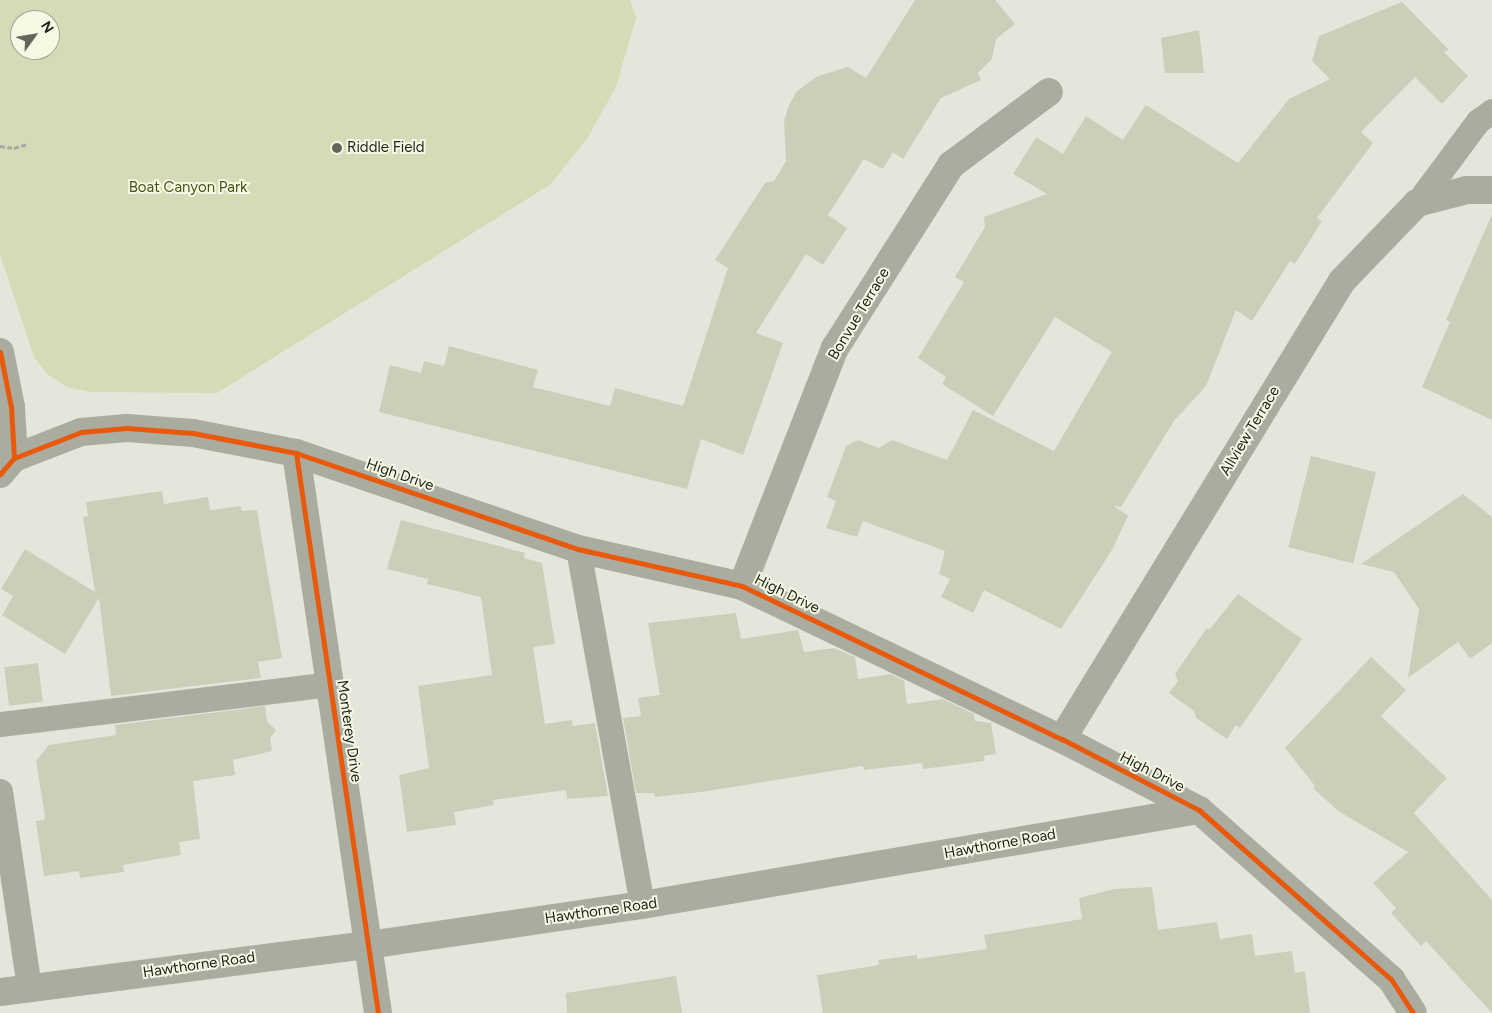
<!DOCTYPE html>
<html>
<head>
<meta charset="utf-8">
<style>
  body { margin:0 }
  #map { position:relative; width:1492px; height:1013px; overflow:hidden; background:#e4e6dc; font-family:Figtree,sans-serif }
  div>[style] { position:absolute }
  .green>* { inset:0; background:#d5dbb6 }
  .building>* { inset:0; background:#cbcfba; transform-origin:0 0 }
  .path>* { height:3px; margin-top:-1.5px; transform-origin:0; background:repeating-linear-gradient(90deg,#a9aaa1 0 5px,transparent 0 7.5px) }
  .service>* { height:25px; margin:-12.5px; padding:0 12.5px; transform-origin:12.5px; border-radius:12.5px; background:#aaaca0 }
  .minor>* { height:28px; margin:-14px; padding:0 14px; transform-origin:14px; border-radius:14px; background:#aaaca0 }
  .tertiary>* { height:28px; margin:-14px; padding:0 14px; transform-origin:14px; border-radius:14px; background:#aaaca0 }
  .cycleway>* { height:5px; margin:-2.5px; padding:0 2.5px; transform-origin:2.5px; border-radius:2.5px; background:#e8590c }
  .dots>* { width:14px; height:14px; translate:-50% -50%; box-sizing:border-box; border:2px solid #f5f9e4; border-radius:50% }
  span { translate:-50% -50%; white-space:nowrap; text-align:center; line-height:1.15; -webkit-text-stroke:4px #f5f9e4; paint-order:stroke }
  .poi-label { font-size:15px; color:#1f2019 }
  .left { translate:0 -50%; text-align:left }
  .park-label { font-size:15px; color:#4b5215 }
  .street-label { font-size:15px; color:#1f2019 }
  .north { position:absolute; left:10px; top:10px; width:50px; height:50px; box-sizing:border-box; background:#f5f9e4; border:1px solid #9fa293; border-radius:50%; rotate:58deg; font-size:14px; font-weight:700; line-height:20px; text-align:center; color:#1f2019 }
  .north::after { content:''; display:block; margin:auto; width:18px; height:22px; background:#64655d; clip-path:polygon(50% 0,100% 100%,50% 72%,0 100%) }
</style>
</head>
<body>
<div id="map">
  <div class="green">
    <i style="clip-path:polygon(evenodd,0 0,630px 0,636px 18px,616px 87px,588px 137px,551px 184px,217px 393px,90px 392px,67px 387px,47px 374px,34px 357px,0 254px,0 0,20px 20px,50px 20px,50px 50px,20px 50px,20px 20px)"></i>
  </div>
  <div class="building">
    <i style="clip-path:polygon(915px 0,995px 0,1015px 24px,996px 39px,992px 59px,978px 73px,981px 80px,941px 98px,903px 159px,893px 152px,883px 169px,864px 159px,828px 215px,847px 228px,823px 265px,806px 254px,756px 333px,783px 343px,743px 455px,701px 439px,687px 489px,379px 412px,390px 365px,421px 373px,424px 361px,444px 366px,449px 346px,538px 370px,533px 387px,610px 406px,615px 388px,683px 406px,728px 268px,715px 260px,765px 183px,774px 181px,786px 161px,784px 121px,789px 105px,797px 91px,818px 76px,848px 67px,866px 78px)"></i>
    <i style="clip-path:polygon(1402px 2px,1449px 50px,1444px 52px,1468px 76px,1442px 104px,1415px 77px,1361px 132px,1373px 143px,1317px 218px,1322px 221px,1295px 264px,1290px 261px,1252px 321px,1236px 310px,1206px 386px,1174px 421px,1121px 507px,1114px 506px,1128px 516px,1112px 550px,1061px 629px,984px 590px,973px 613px,941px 597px,950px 579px,939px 574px,945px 551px,863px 521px,857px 537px,826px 528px,836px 501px,827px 497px,846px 446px,858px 440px,879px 448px,892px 440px,947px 460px,973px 410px,1054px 451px,1112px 352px,1055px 317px,993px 416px,942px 384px,946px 377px,918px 358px,964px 282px,955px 277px,985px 227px,984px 217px,1047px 194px,1013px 174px,1036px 137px,1063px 154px,1086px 116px,1123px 140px,1146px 105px,1238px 163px,1289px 99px,1330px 79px,1312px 61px,1319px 36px)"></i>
    <i style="clip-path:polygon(1199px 30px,1204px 73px,1165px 73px,1161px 38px)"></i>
    <i style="clip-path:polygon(1492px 214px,1492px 420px,1422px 387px,1450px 322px,1446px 320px)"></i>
    <i style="left:1311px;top:456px;width:67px;height:94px;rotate:14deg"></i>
    <i style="clip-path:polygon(162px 491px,164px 504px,208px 497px,210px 510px,241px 506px,242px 511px,257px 510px,282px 658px,258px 662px,261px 678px,111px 696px,99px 598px,65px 654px,2px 615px,13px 596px,1px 589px,25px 549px,95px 592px,83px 517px,88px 516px,86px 502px)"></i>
    <i style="clip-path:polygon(1463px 494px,1492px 517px,1492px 643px,1470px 659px,1458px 642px,1408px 678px,1419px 609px,1394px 572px,1361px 564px)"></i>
    <i style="clip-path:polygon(401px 520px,525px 553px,524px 558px,542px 563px,555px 644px,533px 647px,545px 724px,572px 720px,573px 726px,595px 723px,608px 796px,567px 799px,566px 790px,493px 800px,494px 805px,454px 812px,456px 825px,407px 832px,399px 775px,429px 768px,418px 686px,492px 675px,481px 597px,427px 584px,428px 579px,387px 569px)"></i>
    <i style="clip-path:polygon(1238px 594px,1302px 639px,1240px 728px,1236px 725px,1227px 739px,1196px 718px,1194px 711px,1169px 693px,1178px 681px,1175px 674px,1206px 629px,1210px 629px)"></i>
    <i style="clip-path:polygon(736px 613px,741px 639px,798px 630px,804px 652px,834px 648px,855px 657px,858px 679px,891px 674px,904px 681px,907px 704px,943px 699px,974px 714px,975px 721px,991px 723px,996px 754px,984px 756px,985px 761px,923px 769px,922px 763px,864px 770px,863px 766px,701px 792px,655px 797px,654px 793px,636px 793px,623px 718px,641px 716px,638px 698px,660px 695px,648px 623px)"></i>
    <i style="clip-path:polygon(1371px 657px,1406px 690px,1381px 716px,1447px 778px,1414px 813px,1492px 900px,1492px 1013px,1426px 941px,1421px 946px,1391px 913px,1396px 908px,1373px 883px,1408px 852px,1338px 811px,1313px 788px,1315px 786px,1285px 748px)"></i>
    <i style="left:38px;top:663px;width:39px;height:34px;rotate:83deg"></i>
    <i style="clip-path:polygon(265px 706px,267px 721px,276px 730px,270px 738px,272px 751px,233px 760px,235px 775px,193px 781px,200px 839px,179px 842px,181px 855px,123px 865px,124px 872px,80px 878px,79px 871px,44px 876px,36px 821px,44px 820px,45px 816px,36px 761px,49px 745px,116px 735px,115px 725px)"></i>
    <i style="clip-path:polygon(1152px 887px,1158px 930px,1217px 922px,1220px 939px,1252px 934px,1255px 956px,1292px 951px,1295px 973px,1305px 971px,1310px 1013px,823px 1013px,817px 975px,879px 965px,878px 960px,917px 955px,917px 959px,987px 949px,984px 935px,1082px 919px,1079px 898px,1114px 889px)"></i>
    <i style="clip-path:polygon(676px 976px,682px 1013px,567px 1013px,566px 993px)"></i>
  </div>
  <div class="path">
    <i style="left:0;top:146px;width:14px;rotate:8deg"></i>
    <i style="left:14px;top:148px;width:15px;rotate:-16deg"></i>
  </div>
  <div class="service">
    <i style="left:1417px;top:203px;width:102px;rotate:-53.4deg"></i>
    <i style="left:1478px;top:121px;width:17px;rotate:-36deg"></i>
    <i style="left:578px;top:549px;width:362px;rotate:79.8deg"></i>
    <i style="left:0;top:724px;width:332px;rotate:-6.9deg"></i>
    <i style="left:0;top:791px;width:199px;rotate:81.6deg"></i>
  </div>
  <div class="minor">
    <i style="left:742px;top:586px;width:256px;rotate:-68.7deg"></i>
    <i style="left:835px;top:348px;width:217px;rotate:-57.6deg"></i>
    <i style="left:951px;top:165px;width:122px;rotate:-36.7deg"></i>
    <i style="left:1062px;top:739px;width:537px;rotate:-58.56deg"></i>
    <i style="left:1342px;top:281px;width:108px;rotate:-46.1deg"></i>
    <i style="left:1417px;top:203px;width:52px;rotate:-14.6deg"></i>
    <i style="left:1467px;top:190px;width:25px"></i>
    <i style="left:0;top:992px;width:371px;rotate:-7.3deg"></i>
    <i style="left:368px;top:945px;width:277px;rotate:-8.3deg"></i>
    <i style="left:642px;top:905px;width:565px;rotate:-9.68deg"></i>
  </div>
  <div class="tertiary">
    <i style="left:0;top:352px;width:56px;rotate:78.7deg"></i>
    <i style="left:11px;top:407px;width:51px;rotate:86.6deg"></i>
    <i style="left:296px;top:453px;width:566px;rotate:81.67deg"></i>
    <i style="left:0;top:474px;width:21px;rotate:-49deg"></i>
    <i style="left:14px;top:458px;width:72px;rotate:-21.2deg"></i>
    <i style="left:81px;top:432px;width:46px;rotate:-5deg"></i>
    <i style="left:127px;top:428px;width:66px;rotate:4.3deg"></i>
    <i style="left:193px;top:433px;width:105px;rotate:11deg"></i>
    <i style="left:296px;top:453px;width:298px;rotate:18.8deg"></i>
    <i style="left:578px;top:549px;width:168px;rotate:12.7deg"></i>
    <i style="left:742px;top:586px;width:355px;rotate:25.6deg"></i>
    <i style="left:1062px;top:739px;width:154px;rotate:27.4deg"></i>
    <i style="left:1199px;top:810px;width:256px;rotate:41.4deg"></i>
    <i style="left:1391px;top:979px;width:40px;rotate:57.1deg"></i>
  </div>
  <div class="cycleway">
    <i style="left:0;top:352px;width:56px;rotate:78.7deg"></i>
    <i style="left:11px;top:407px;width:51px;rotate:86.6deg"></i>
    <i style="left:296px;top:453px;width:566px;rotate:81.67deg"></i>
    <i style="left:0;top:474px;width:21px;rotate:-49deg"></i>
    <i style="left:14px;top:458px;width:72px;rotate:-21.2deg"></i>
    <i style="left:81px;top:432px;width:46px;rotate:-5deg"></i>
    <i style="left:127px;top:428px;width:66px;rotate:4.3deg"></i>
    <i style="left:193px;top:433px;width:105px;rotate:11deg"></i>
    <i style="left:296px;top:453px;width:298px;rotate:18.8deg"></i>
    <i style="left:578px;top:549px;width:168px;rotate:12.7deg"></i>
    <i style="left:742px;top:586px;width:355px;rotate:25.6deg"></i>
    <i style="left:1062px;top:739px;width:154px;rotate:27.4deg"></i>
    <i style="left:1199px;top:810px;width:256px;rotate:41.4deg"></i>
    <i style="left:1391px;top:979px;width:40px;rotate:57.1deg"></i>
  </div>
  <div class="dots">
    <i style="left:337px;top:148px;background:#64655d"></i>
  </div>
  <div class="poi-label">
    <span class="left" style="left:347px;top:148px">Riddle Field</span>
  </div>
  <div class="park-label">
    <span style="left:188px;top:188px">Boat Canyon Park</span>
  </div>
  <div class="street-label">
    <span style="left:859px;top:314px;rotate:-59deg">Bonvue Terrace</span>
    <span style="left:1250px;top:431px;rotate:-59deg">Allview Terrace</span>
    <span style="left:400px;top:475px;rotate:19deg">High Drive</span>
    <span style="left:787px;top:594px;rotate:26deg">High Drive</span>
    <span style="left:349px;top:731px;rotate:82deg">Monterey Drive</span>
    <span style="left:1152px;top:772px;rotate:27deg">High Drive</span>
    <span style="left:1000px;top:844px;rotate:-10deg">Hawthorne Road</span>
    <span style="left:601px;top:911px;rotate:-8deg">Hawthorne Road</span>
    <span style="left:199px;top:965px;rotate:-8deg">Hawthorne Road</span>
  </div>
  <div class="north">N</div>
</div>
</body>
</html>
